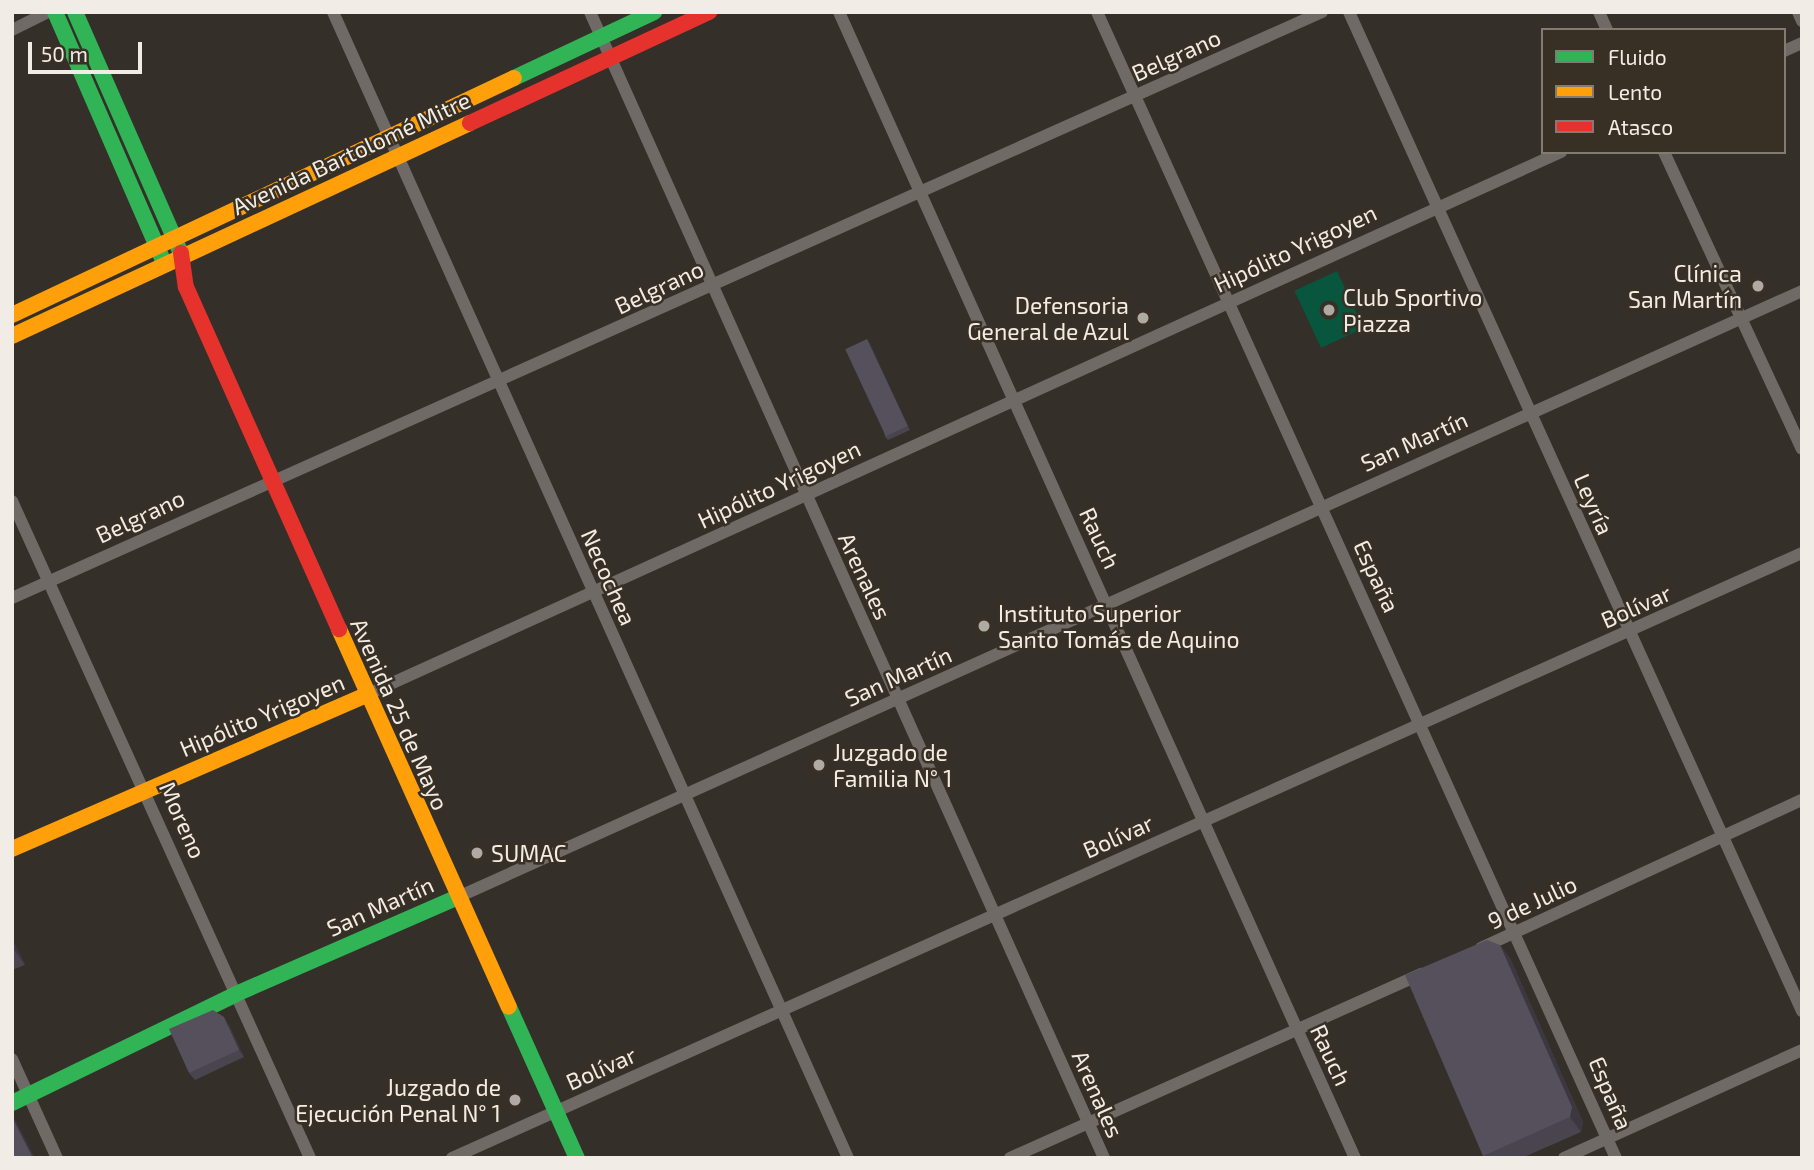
<!DOCTYPE html>
<html>
<head>
<meta charset="utf-8">
<style>
  body { margin:0 }
  #map { position:relative; width:1814px; height:1170px; overflow:hidden; background:#342f29; font-family:"Exo 2",sans-serif }
  div>[style] { position:absolute }
  .green>* { inset:0; background:#07563d; transform-origin:0 0 }
  .street>* { height:12px; margin:-6px; padding:0 6px; transform-origin:6px; border-radius:6px; background:#6f6a66 }
  .fast>* { height:16px; margin:-8px; padding:0 8px; transform-origin:8px; border-radius:8px; background:#30b455 }
  .slow>* { height:16px; margin:-8px; padding:0 8px; transform-origin:8px; border-radius:8px; background:#ff9f0a }
  .jam>* { height:16px; margin:-8px; padding:0 8px; transform-origin:8px; border-radius:8px; background:#e5322d }
  .wall>* { inset:0; background:#4a444f }
  .shaded-wall>* { inset:0; background:#3c3740 }
  .building>* { inset:0; background:#564f5c; transform-origin:0 0 }
  .dots>* { width:19px; height:19px; translate:-50% -50%; box-sizing:border-box; border:4px solid #383025; border-radius:50% }
  span { translate:-50% -50%; white-space:nowrap; text-align:center; line-height:1.15; -webkit-text-stroke:5px #383025; paint-order:stroke }
  .street-label { font-size:23px; color:#f1ece5 }
  .poi-label { font-size:23px; color:#f1ece5 }
  .right { translate:-100% -50%; text-align:right }
  .left { translate:0 -50%; text-align:left }
  .frame { position:absolute; inset:0; border:14px solid #f1ece5; pointer-events:none }
  .legend { position:absolute; left:1541px; top:28px; width:245px; height:126px; box-sizing:border-box; background:#383025; border:2px solid #827b72; margin:0; padding:9px 12px; list-style:none; font-size:21px; color:#f1ece5 }
  .legend li { display:flex; align-items:center; gap:14px; height:35px }
  .legend b { width:35px; border:2px solid #827b72 }
  .scale { position:absolute; left:28px; top:42px; width:114px; height:32px; box-sizing:border-box; border:4px solid #f1ece5; border-top:0; padding-left:9px; font-size:21px; line-height:24px; white-space:nowrap; color:#f1ece5; -webkit-text-stroke:5px #383025; paint-order:stroke }
</style>
</head>
<body>
<div id="map">
  <div class="green">
    <i style="left:1337px;top:271px;width:63px;height:47px;rotate:65deg"></i>
  </div>
  <div class="street">
    <i style="left:333px;top:12px;width:1256px;rotate:65.8deg"></i>
    <i style="left:590px;top:12px;width:1256px;rotate:65.84deg"></i>
    <i style="left:839px;top:12px;width:1257px;rotate:65.76deg"></i>
    <i style="left:1097px;top:12px;width:1258px;rotate:65.64deg"></i>
    <i style="left:1349px;top:12px;width:1097px;rotate:65.61deg"></i>
    <i style="left:1599px;top:12px;width:20px;rotate:66deg"></i>
    <i style="left:1798px;top:12px;width:10px;rotate:66deg"></i>
    <i style="left:12px;top:30px;width:40px;rotate:-26.6deg"></i>
    <i style="left:1784px;top:51px;width:20px;rotate:-24deg"></i>
    <i style="left:1664px;top:152px;width:327px;rotate:65.1deg"></i>
    <i style="left:12px;top:501px;width:721px;rotate:65.6deg"></i>
    <i style="left:12px;top:598px;width:1435px;rotate:-24.1deg"></i>
    <i style="left:366px;top:695px;width:1313px;rotate:-24.44deg"></i>
    <i style="left:458px;top:897px;width:1474px;rotate:-24.27deg"></i>
    <i style="left:1481px;top:948px;width:353px;rotate:-24.8deg"></i>
    <i style="left:12px;top:1059px;width:109px;rotate:65.6deg"></i>
    <i style="left:452px;top:1158px;width:1479px;rotate:-24.14deg"></i>
    <i style="left:1010px;top:1158px;width:451px;rotate:-24.1deg"></i>
    <i style="left:1564px;top:1158px;width:261px;rotate:-24.4deg"></i>
  </div>
  <div class="fast">
    <i style="left:55px;top:12px;width:268px;rotate:66.5deg"></i>
    <i style="left:75px;top:12px;width:263px;rotate:66.3deg"></i>
    <i style="left:514px;top:78px;width:155px;rotate:-25.2deg"></i>
    <i style="left:509px;top:1007px;width:166px;rotate:65.8deg"></i>
    <i style="left:12px;top:1103px;width:249px;rotate:-25.9deg"></i>
    <i style="left:236px;top:994px;width:242px;rotate:-23.6deg"></i>
  </div>
  <div class="slow">
    <i style="left:12px;top:315px;width:555px;rotate:-25.27deg"></i>
    <i style="left:12px;top:336px;width:505px;rotate:-24.94deg"></i>
    <i style="left:339px;top:629px;width:414px;rotate:65.8deg"></i>
    <i style="left:12px;top:849px;width:386px;rotate:-23.5deg"></i>
  </div>
  <div class="jam">
    <i style="left:470px;top:123px;width:264px;rotate:-24.9deg"></i>
    <i style="left:181px;top:253px;width:34px;rotate:82deg"></i>
    <i style="left:186px;top:287px;width:375px;rotate:65.9deg"></i>
  </div>
  <div class="wall">
    <i style="clip-path:polygon(867px 339px,910px 430px,888px 440px,885px 437px)"></i>
    <i style="clip-path:polygon(12px 939px,25px 965px,12px 970px)"></i>
    <i style="clip-path:polygon(1500px 945px,1511px 960px,1583px 1122px,1581px 1132px,1522px 1158px,1484px 1158px,1483px 1156px)"></i>
    <i style="clip-path:polygon(229px 1025px,244px 1057px,195px 1080px,189px 1073px)"></i>
  </div>
  <div class="shaded-wall">
    <i style="clip-path:polygon(867px 339px,870px 343px,910px 430px,908px 426px)"></i>
    <i style="clip-path:polygon(12px 939px,25px 965px,12px 947px)"></i>
    <i style="clip-path:polygon(1500px 945px,1511px 960px,1583px 1122px,1581px 1132px,1570px 1117px)"></i>
    <i style="clip-path:polygon(224px 1017px,229px 1025px,244px 1057px,239px 1050px)"></i>
    <i style="clip-path:polygon(12px 1115px,16px 1121px,35px 1158px,33px 1158px,12px 1117px)"></i>
  </div>
  <div class="building">
    <i style="left:867px;top:339px;width:96px;height:24px;rotate:65deg"></i>
    <i style="clip-path:polygon(1487px 940px,1500px 945px,1572px 1107px,1570px 1117px,1483px 1156px,1405px 975px)"></i>
    <i style="clip-path:polygon(213px 1010px,224px 1017px,239px 1050px,189px 1073px,169px 1029px)"></i>
    <i style="clip-path:polygon(12px 1117px,33px 1158px,12px 1158px)"></i>
  </div>
  <div class="dots">
    <i style="left:1758px;top:286px;background:#afaaa3"></i>
    <i style="left:1329px;top:310px;background:#afaaa3"></i>
    <i style="left:1143px;top:318px;background:#afaaa3"></i>
    <i style="left:984px;top:626px;background:#afaaa3"></i>
    <i style="left:819px;top:765px;background:#afaaa3"></i>
    <i style="left:477px;top:853px;background:#afaaa3"></i>
    <i style="left:515px;top:1100px;background:#afaaa3"></i>
  </div>
  <div class="street-label">
    <span style="left:1176px;top:55px;rotate:-24deg">Belgrano</span>
    <span style="left:351px;top:153px;rotate:-25deg">Avenida Bartolomé Mitre</span>
    <span style="left:1295px;top:248px;rotate:-25deg">Hipólito Yrigoyen</span>
    <span style="left:659px;top:287px;rotate:-25deg">Belgrano</span>
    <span style="left:1414px;top:441px;rotate:-24deg">San Martín</span>
    <span style="left:779px;top:484px;rotate:-25deg">Hipólito Yrigoyen</span>
    <span style="left:1594px;top:504px;rotate:66deg">Leyría</span>
    <span style="left:140px;top:516px;rotate:-25deg">Belgrano</span>
    <span style="left:1100px;top:538px;rotate:65deg">Rauch</span>
    <span style="left:865px;top:576px;rotate:65deg">Arenales</span>
    <span style="left:1377px;top:576px;rotate:65deg">España</span>
    <span style="left:609px;top:577px;rotate:66deg">Necochea</span>
    <span style="left:1636px;top:606px;rotate:-24deg">Bolívar</span>
    <span style="left:898px;top:676px;rotate:-24deg">San Martín</span>
    <span style="left:400px;top:714px;rotate:66deg">Avenida 25 de Mayo</span>
    <span style="left:262px;top:715px;rotate:-23deg">Hipólito Yrigoyen</span>
    <span style="left:183px;top:820px;rotate:66deg">Moreno</span>
    <span style="left:1118px;top:836px;rotate:-24deg">Bolívar</span>
    <span style="left:1532px;top:902px;rotate:-25deg">9 de Julio</span>
    <span style="left:380px;top:906px;rotate:-24deg">San Martín</span>
    <span style="left:1331px;top:1055px;rotate:65deg">Rauch</span>
    <span style="left:601px;top:1068px;rotate:-24deg">Bolívar</span>
    <span style="left:1611px;top:1093px;rotate:67deg">España</span>
    <span style="left:1098px;top:1094px;rotate:66deg">Arenales</span>
  </div>
  <div class="poi-label">
    <span class="right" style="left:1742px;top:286px">Clínica<br>San Martín</span>
    <span class="left" style="left:1343px;top:310px">Club Sportivo<br>Piazza</span>
    <span class="right" style="left:1129px;top:318px">Defensoria<br>General de Azul</span>
    <span class="left" style="left:998px;top:626px">Instituto Superior<br>Santo Tomás de Aquino</span>
    <span class="left" style="left:833px;top:765px">Juzgado de<br>Familia N° 1</span>
    <span class="left" style="left:491px;top:853px">SUMAC</span>
    <span class="right" style="left:501px;top:1100px">Juzgado de<br>Ejecución Penal N° 1</span>
  </div>
  <div class="frame"></div>
  <ul class="legend">
  <li><b style="height:9px;background:#30b455"></b>Fluido</li>
  <li><b style="height:9px;background:#ff9f0a"></b>Lento</li>
  <li><b style="height:9px;background:#e5322d"></b>Atasco</li>
  </ul>
  <div class="scale">50 m</div>
</div>
</body>
</html>
